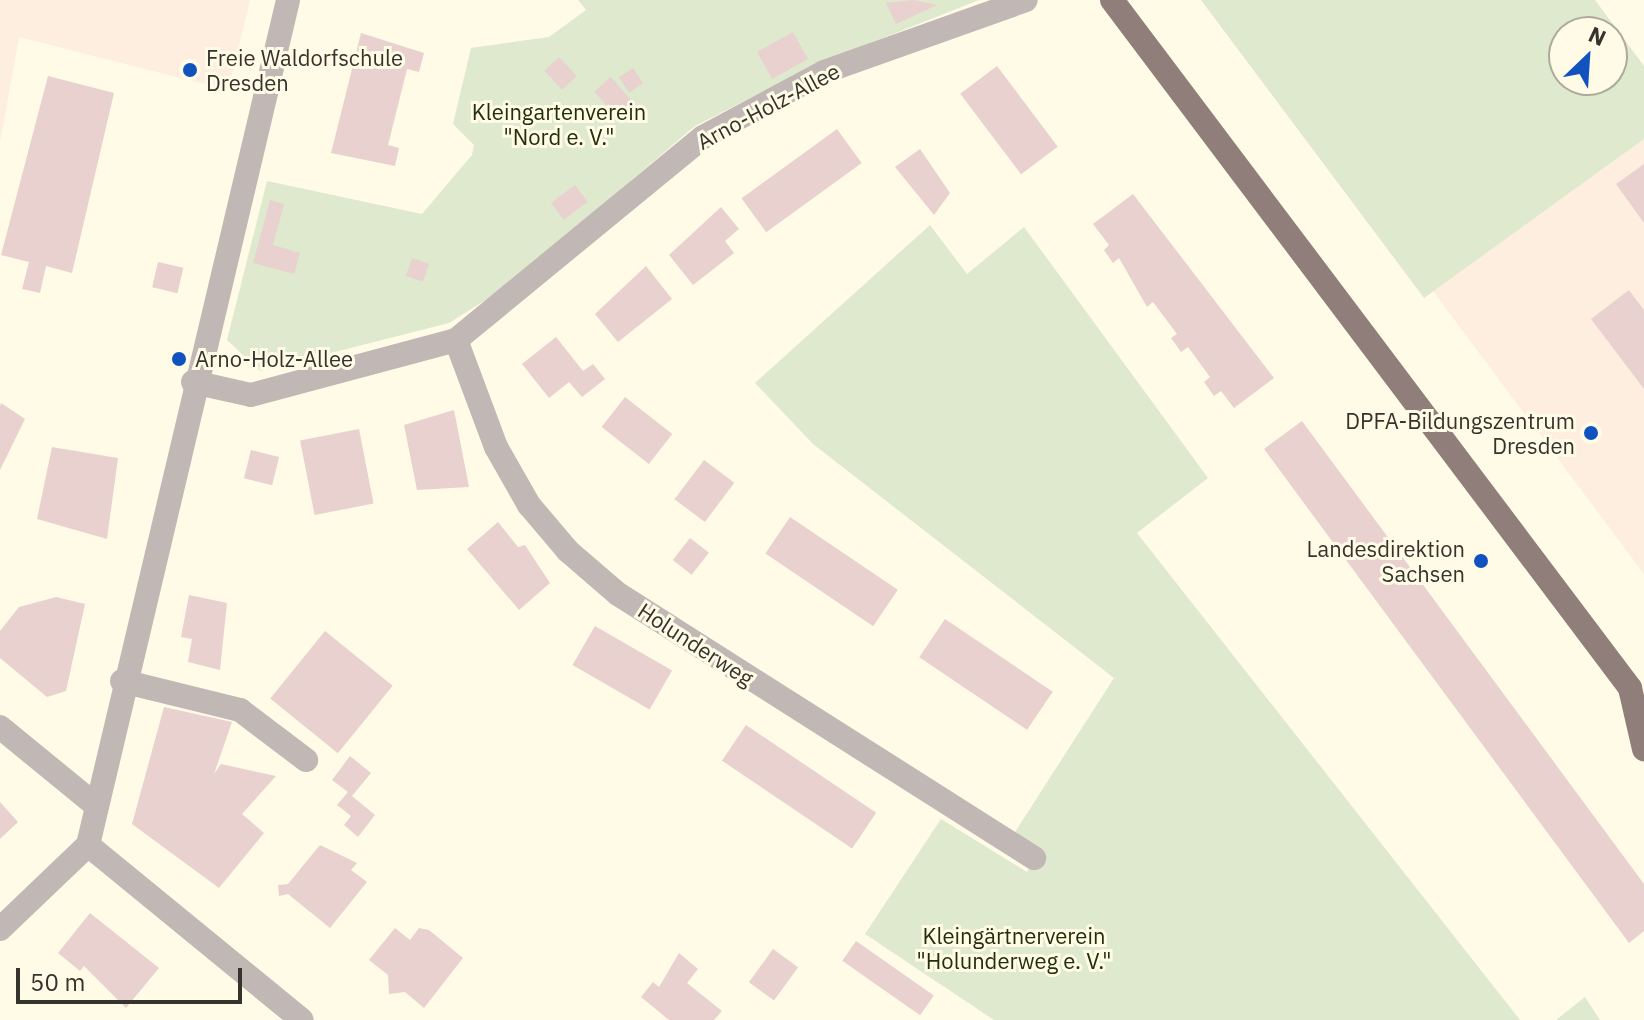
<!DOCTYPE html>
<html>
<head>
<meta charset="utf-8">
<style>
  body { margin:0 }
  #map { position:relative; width:1644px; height:1020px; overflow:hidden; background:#fffbe7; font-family:"IBM Plex Sans",sans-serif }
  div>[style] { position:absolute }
  .education>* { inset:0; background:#fdeee0 }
  .green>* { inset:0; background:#dee9ce }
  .building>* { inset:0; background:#e9d1cf; transform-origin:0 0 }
  .minor>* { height:24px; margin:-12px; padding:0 12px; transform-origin:12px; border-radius:12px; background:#c1b7b5 }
  .major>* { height:24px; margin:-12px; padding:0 12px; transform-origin:12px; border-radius:12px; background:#907e7a }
  .dots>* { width:22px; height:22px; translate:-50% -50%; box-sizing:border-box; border:4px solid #fffbe7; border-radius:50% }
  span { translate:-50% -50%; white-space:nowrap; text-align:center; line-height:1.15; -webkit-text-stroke:6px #fffbe7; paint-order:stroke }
  .poi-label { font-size:22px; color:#35342c }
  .left { translate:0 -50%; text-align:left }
  .right { translate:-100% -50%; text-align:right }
  .street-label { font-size:22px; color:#35342c }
  .park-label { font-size:22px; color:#232f07 }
  .north { position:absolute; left:1548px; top:16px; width:80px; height:80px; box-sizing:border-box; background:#fffbe7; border:2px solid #aeab9c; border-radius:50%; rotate:25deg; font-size:22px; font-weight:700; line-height:32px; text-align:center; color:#35342c }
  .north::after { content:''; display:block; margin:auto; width:28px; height:36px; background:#1153be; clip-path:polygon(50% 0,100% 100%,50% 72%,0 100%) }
  .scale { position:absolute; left:16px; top:968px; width:226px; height:36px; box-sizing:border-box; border:4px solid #35342c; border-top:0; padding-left:10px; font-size:24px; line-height:28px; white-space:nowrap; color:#35342c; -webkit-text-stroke:6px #fffbe7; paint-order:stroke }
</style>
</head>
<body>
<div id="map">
  <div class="education">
    <i style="clip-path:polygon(0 0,250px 0,228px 90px,19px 37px,0 142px)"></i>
    <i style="clip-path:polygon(1644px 139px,1644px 574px,1433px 291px)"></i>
  </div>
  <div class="green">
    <i style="clip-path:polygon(578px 0,979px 0,815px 65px,695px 126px,503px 289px,449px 323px,260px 371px,227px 340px,267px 181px,422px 214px,472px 155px,474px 145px,453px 124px,471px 48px,549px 37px,586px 10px)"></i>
    <i style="clip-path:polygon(evenodd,1201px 0,1595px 0,1644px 66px,1644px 139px,1424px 298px,1201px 0,1564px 32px,1612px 32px,1612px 80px,1564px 80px,1564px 32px)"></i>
    <i style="clip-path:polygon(930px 225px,967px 274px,1024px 227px,1208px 478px,1137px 533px,1520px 1020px,994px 1020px,865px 934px,941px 819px,1027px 872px,1040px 848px,1015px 832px,1114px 678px,813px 444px,755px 383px)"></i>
    <i style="clip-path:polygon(1585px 997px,1600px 1020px,1556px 1020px)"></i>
  </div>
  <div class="building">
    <i style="clip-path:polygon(913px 0,937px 5px,896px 24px,886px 3px)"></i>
    <i style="left:793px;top:32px;width:31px;height:41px;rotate:61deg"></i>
    <i style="clip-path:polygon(361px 33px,424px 53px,419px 72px,407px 69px,388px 145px,399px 148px,395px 166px,331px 153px)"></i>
    <i style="left:559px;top:57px;width:26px;height:20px;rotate:47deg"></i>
    <i style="left:997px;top:66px;width:101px;height:46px;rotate:53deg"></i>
    <i style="left:633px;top:68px;width:18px;height:17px;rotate:56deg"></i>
    <i style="clip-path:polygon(48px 76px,114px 93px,72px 273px,46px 266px,40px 293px,22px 289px,29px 262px,1px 255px)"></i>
    <i style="left:611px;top:77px;width:40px;height:22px;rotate:49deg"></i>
    <i style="left:837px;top:129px;width:42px;height:118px;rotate:54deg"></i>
    <i style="clip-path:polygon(920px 149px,950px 193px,934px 215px,895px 167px)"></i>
    <i style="clip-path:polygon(1644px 164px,1644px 223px,1616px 184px)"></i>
    <i style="left:575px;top:185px;width:21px;height:30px;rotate:53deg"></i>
    <i style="clip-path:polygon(1133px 194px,1274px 378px,1234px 408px,1221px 391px,1214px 396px,1204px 382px,1210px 377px,1188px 347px,1181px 352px,1171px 338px,1177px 334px,1153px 302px,1147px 307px,1119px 258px,1113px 263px,1104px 250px,1109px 245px,1093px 224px)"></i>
    <i style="clip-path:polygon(270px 200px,284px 204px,273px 245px,300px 253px,294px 274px,253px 263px)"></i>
    <i style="clip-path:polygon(721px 207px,739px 229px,725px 241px,734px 253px,693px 285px,669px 255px)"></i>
    <i style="left:412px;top:258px;width:18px;height:19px;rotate:19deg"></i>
    <i style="left:158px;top:262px;width:26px;height:26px;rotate:13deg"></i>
    <i style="clip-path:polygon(646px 266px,672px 299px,618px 342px,595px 314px)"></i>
    <i style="clip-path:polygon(1629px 290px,1644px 310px,1644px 389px,1591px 319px)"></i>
    <i style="clip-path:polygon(556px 337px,583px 371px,593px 364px,605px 379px,582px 397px,569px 382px,549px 398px,522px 364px)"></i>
    <i style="left:625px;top:397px;width:60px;height:38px;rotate:38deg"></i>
    <i style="clip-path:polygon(1px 403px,25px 419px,0 470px,0 406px)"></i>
    <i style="clip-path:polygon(454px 410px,469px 487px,417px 490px,404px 425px)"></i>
    <i style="clip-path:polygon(1302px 421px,1644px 884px,1644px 931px,1629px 943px,1264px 449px)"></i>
    <i style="left:359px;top:429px;width:76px;height:60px;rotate:79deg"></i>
    <i style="clip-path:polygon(52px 447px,118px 458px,107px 539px,37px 519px)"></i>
    <i style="left:251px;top:450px;width:29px;height:29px;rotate:14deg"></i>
    <i style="left:704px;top:460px;width:38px;height:49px;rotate:37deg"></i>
    <i style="left:790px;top:517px;width:130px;height:44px;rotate:34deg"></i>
    <i style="clip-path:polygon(498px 522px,518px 547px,525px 545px,550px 583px,519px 610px,467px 549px)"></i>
    <i style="left:690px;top:538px;width:24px;height:28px;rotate:38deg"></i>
    <i style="clip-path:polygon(189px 595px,227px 603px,220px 670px,188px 662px,192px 639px,181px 637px)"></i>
    <i style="clip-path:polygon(56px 597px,85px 604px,66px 691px,47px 697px,0 658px,0 631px,19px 607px)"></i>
    <i style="left:945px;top:619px;width:130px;height:46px;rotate:34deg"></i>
    <i style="left:595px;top:626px;width:89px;height:45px;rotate:30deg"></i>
    <i style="left:325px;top:631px;width:87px;height:87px;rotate:39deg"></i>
    <i style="clip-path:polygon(164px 707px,232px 722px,214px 774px,221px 764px,276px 776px,242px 814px,264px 833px,219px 888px,132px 824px)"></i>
    <i style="left:746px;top:725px;width:157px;height:43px;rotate:34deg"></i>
    <i style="clip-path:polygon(350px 756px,371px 773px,352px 796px,375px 815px,358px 837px,344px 825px,351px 816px,337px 805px,348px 792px,332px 780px)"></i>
    <i style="clip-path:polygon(0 802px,18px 822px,0 839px)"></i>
    <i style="clip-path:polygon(320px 845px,357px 863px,351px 870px,367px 882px,330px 928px,288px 894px,279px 896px,278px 885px,288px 884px)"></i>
    <i style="clip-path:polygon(90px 913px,159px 968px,126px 1008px,84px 966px,80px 971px,58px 953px)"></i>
    <i style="clip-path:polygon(395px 928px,410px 940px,419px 928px,429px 930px,463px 958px,424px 1008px,405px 992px,389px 994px,388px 975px,369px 960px)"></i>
    <i style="left:856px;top:941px;width:95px;height:24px;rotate:35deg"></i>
    <i style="left:773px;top:949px;width:31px;height:41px;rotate:36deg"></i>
    <i style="clip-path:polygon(679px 953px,698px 969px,687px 983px,722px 1011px,714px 1020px,669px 1020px,641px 997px,653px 982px,659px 987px)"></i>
  </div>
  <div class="minor">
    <i style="left:456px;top:340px;width:114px;rotate:69.5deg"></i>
    <i style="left:496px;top:447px;width:67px;rotate:60.4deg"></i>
    <i style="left:529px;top:505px;width:60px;rotate:49.7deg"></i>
    <i style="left:568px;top:551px;width:66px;rotate:40.7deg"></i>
    <i style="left:618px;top:594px;width:493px;rotate:32.4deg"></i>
    <i style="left:193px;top:382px;width:59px;rotate:12.6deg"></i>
    <i style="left:251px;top:395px;width:212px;rotate:-15deg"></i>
    <i style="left:456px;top:340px;width:320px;rotate:-39.4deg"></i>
    <i style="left:703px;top:137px;width:137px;rotate:-28.2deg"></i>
    <i style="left:824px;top:72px;width:214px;rotate:-19.6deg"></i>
    <i style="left:122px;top:681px;width:122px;rotate:13.8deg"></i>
    <i style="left:240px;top:710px;width:83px;rotate:37.1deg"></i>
    <i style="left:0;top:727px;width:120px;rotate:39.3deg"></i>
    <i style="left:88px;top:845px;width:276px;rotate:39.3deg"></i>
    <i style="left:0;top:929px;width:122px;rotate:-43.7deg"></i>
    <i style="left:88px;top:845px;width:868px;rotate:-76.68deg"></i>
  </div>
  <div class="major">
    <i style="left:1112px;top:0;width:861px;rotate:53.02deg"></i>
    <i style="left:1630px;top:688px;width:63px;rotate:77.1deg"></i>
  </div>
  <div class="dots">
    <i style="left:190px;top:70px;background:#1153be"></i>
    <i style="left:179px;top:359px;background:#1153be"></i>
    <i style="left:1591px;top:433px;background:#1153be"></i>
    <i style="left:1481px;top:561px;background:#1153be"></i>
  </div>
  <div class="poi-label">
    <span class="left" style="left:206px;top:70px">Freie Waldorfschule<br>Dresden</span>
    <span class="left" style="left:195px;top:359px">Arno-Holz-Allee</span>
    <span class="right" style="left:1575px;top:433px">DPFA-Bildungszentrum<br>Dresden</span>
    <span class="right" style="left:1465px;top:561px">Landesdirektion<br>Sachsen</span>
  </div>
  <div class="street-label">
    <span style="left:768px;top:106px;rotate:-28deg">Arno-Holz-Allee</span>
    <span style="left:696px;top:644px;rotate:33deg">Holunderweg</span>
  </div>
  <div class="park-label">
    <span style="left:559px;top:124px">Kleingartenverein<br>"Nord e. V."</span>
    <span style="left:1014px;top:948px">Kleingärtnerverein<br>"Holunderweg e. V."</span>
  </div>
  <div class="north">N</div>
  <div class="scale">50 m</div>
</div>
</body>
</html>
